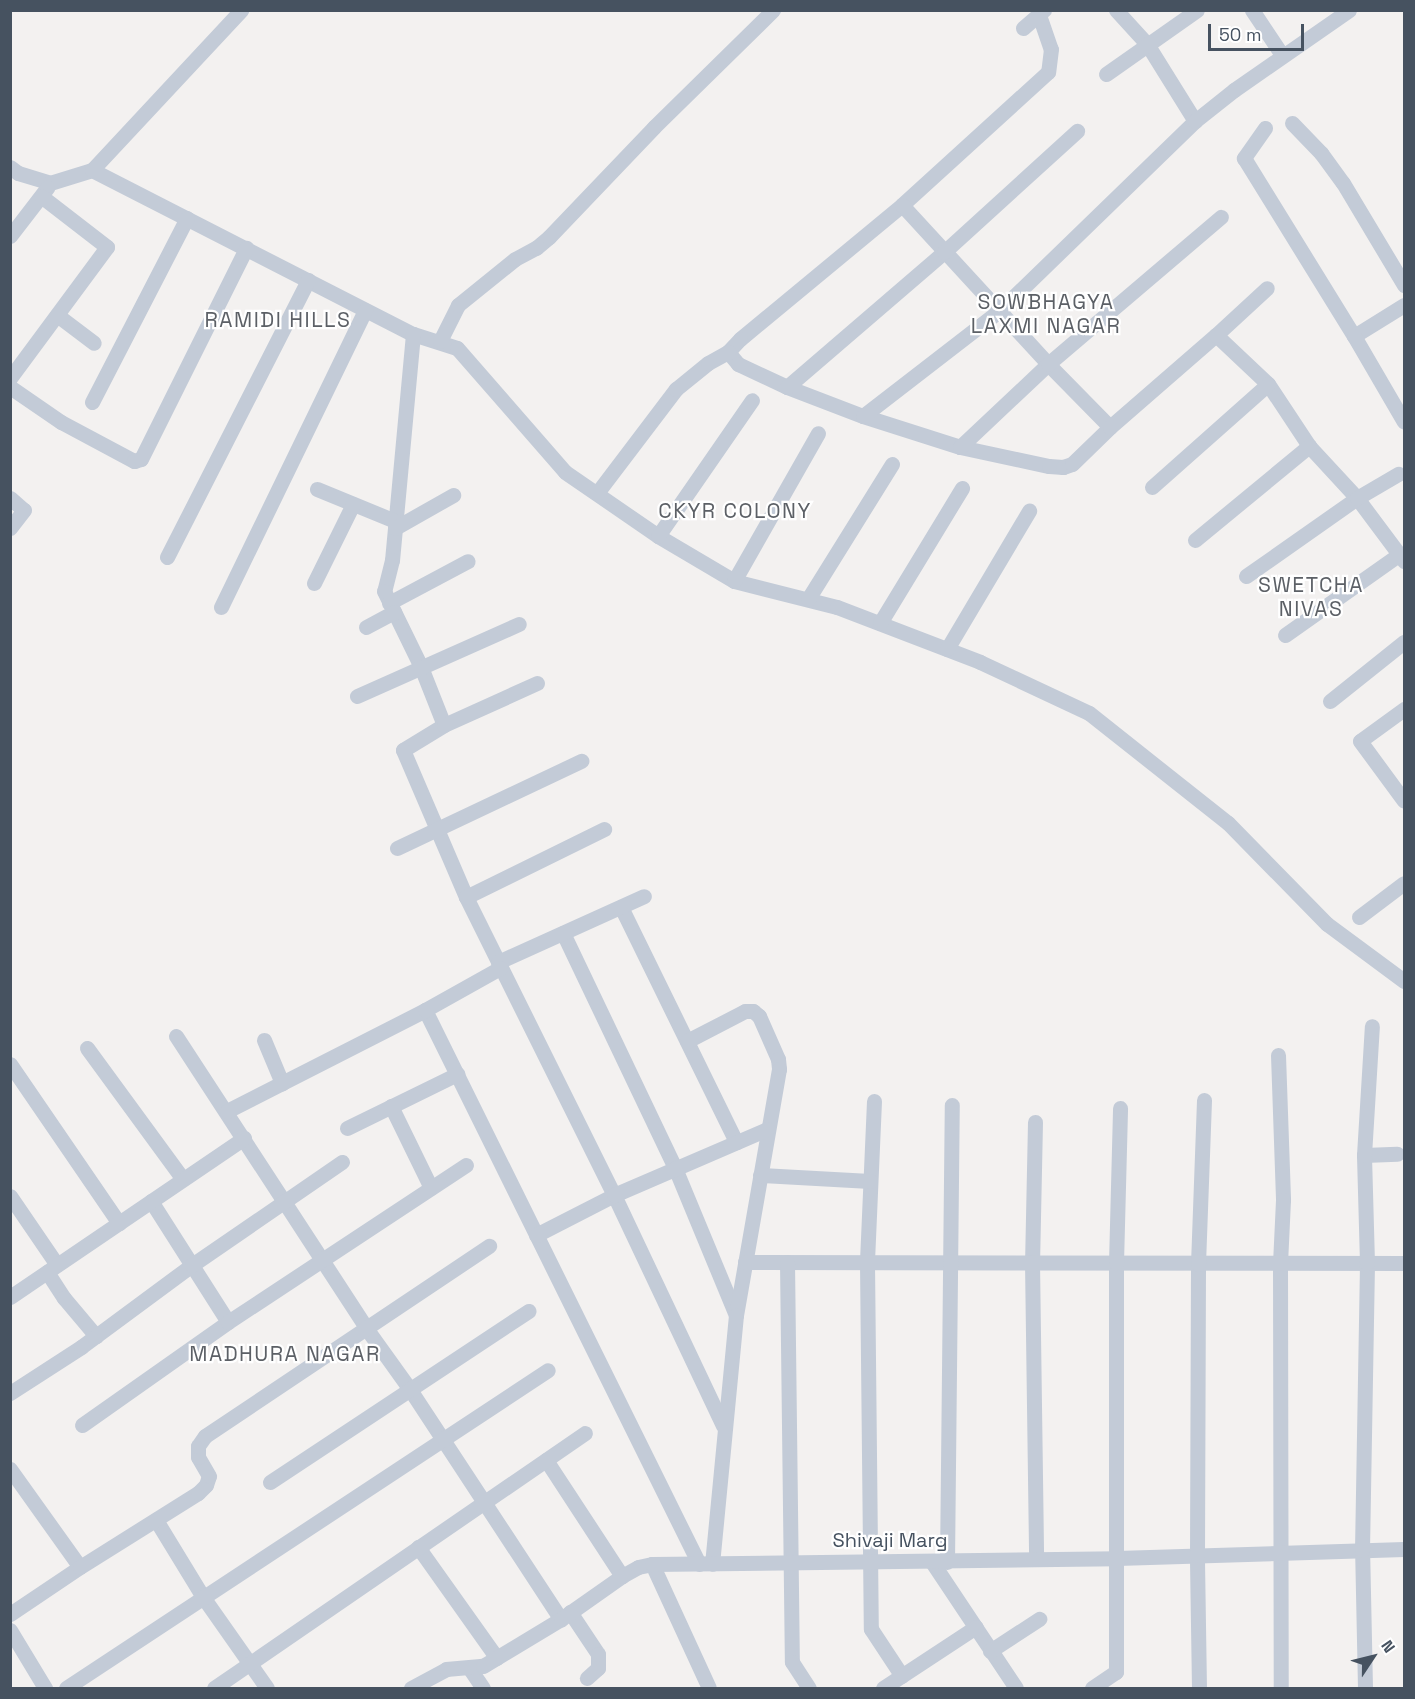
<!DOCTYPE html>
<html>
<head>
<meta charset="utf-8">
<style>
  body { margin:0 }
  #map { position:relative; width:1415px; height:1699px; overflow:hidden; background:#f3f1f0; font-family:"Space Grotesk",sans-serif }
  div>[style] { position:absolute }
  .minor>* { height:15px; margin:-7.5px; padding:0 7.5px; transform-origin:7.5px; border-radius:7.5px; background:#c3cbd7 }
  span { translate:-50% -50%; white-space:nowrap; text-align:center; line-height:1.15; -webkit-text-stroke:4.5px #fff; paint-order:stroke }
  .street-label { font-size:20px; color:#465260 }
  .neighbourhood-label { font-size:21px; color:#5c6066; letter-spacing:1.5px }
  .frame { position:absolute; inset:0; border:12px solid #465260; pointer-events:none }
  .north { position:absolute; left:1343px; top:1627px; width:60px; height:60px; -webkit-text-stroke:4px #fff; paint-order:stroke; rotate:55deg; font-size:16px; font-weight:700; line-height:24px; text-align:center; color:#465260 }
  .north::after { content:''; display:block; margin:auto; width:21px; height:27px; background:#465260; clip-path:polygon(50% 0,100% 100%,50% 72%,0 100%) }
  .scale { position:absolute; left:1208px; top:24px; width:96px; height:27px; box-sizing:border-box; border:3px solid #465260; border-top:0; padding-left:8px; font-size:18px; line-height:21px; white-space:nowrap; color:#465260; -webkit-text-stroke:4px #fff; paint-order:stroke }
</style>
</head>
<body>
<div id="map">
  <div class="minor">
    <i style="left:1116px;top:10px;width:46px;rotate:47.6deg"></i>
    <i style="left:1147px;top:44px;width:91px;rotate:58.1deg"></i>
    <i style="left:1252px;top:10px;width:54px;rotate:56.3deg"></i>
    <i style="left:1039px;top:15px;width:36px;rotate:71deg"></i>
    <i style="left:1051px;top:49px;width:23px;rotate:97deg"></i>
    <i style="left:1048px;top:72px;width:197px;rotate:137.7deg"></i>
    <i style="left:902px;top:205px;width:210px;rotate:140.4deg"></i>
    <i style="left:740px;top:339px;width:18px;rotate:133deg"></i>
    <i style="left:728px;top:352px;width:16px;rotate:50deg"></i>
    <i style="left:738px;top:364px;width:54px;rotate:25.1deg"></i>
    <i style="left:787px;top:387px;width:81px;rotate:20.9deg"></i>
    <i style="left:863px;top:416px;width:102px;rotate:17.7deg"></i>
    <i style="left:960px;top:447px;width:91px;rotate:12.1deg"></i>
    <i style="left:1049px;top:466px;width:14px;rotate:4deg"></i>
    <i style="left:1063px;top:467px;width:9px;rotate:-18deg"></i>
    <i style="left:1072px;top:464px;width:53px;rotate:-44.2deg"></i>
    <i style="left:1023px;top:28px;width:28px;rotate:-41deg"></i>
    <i style="left:1106px;top:74px;width:111px;rotate:-35.1deg"></i>
    <i style="left:1292px;top:123px;width:42px;rotate:46deg"></i>
    <i style="left:1321px;top:153px;width:37px;rotate:54deg"></i>
    <i style="left:1343px;top:183px;width:119px;rotate:59.1deg"></i>
    <i style="left:1265px;top:128px;width:37px;rotate:125deg"></i>
    <i style="left:1244px;top:158px;width:209px;rotate:58.3deg"></i>
    <i style="left:1354px;top:336px;width:59px;rotate:-31.8deg"></i>
    <i style="left:10px;top:167px;width:10px;rotate:37deg"></i>
    <i style="left:18px;top:173px;width:34px;rotate:17deg"></i>
    <i style="left:50px;top:183px;width:44px;rotate:-17.2deg"></i>
    <i style="left:92px;top:170px;width:360px;rotate:27.1deg"></i>
    <i style="left:413px;top:334px;width:46px;rotate:17.7deg"></i>
    <i style="left:457px;top:348px;width:164px;rotate:48.9deg"></i>
    <i style="left:565px;top:472px;width:113px;rotate:34.5deg"></i>
    <i style="left:658px;top:536px;width:88px;rotate:30.6deg"></i>
    <i style="left:734px;top:581px;width:106px;rotate:14.2deg"></i>
    <i style="left:837px;top:607px;width:153px;rotate:21deg"></i>
    <i style="left:980px;top:662px;width:120px;rotate:25.1deg"></i>
    <i style="left:1089px;top:713px;width:177px;rotate:38.4deg"></i>
    <i style="left:1228px;top:823px;width:141px;rotate:45.6deg"></i>
    <i style="left:1327px;top:924px;width:96px;rotate:36.5deg"></i>
    <i style="left:92px;top:170px;width:219px;rotate:-47deg"></i>
    <i style="left:902px;top:205px;width:216px;rotate:47.4deg"></i>
    <i style="left:1048px;top:364px;width:88px;rotate:45.5deg"></i>
    <i style="left:1110px;top:427px;width:140px;rotate:-41deg"></i>
    <i style="left:1216px;top:335px;width:71px;rotate:43.3deg"></i>
    <i style="left:1268px;top:384px;width:74px;rotate:56.5deg"></i>
    <i style="left:1309px;top:446px;width:71px;rotate:47.3deg"></i>
    <i style="left:1357px;top:498px;width:79px;rotate:53.3deg"></i>
    <i style="left:10px;top:236px;width:61px;rotate:-52.4deg"></i>
    <i style="left:57px;top:315px;width:46px;rotate:37.1deg"></i>
    <i style="left:413px;top:334px;width:227px;rotate:95.3deg"></i>
    <i style="left:392px;top:560px;width:32px;rotate:104deg"></i>
    <i style="left:384px;top:591px;width:85px;rotate:64deg"></i>
    <i style="left:421px;top:667px;width:62px;rotate:68.4deg"></i>
    <i style="left:444px;top:725px;width:48px;rotate:148.6deg"></i>
    <i style="left:403px;top:750px;width:160px;rotate:66.8deg"></i>
    <i style="left:466px;top:897px;width:333px;rotate:63.6deg"></i>
    <i style="left:614px;top:1195px;width:255px;rotate:64.7deg"></i>
    <i style="left:1216px;top:335px;width:69px;rotate:-42.7deg"></i>
    <i style="left:1354px;top:336px;width:99px;rotate:59.8deg"></i>
    <i style="left:440px;top:341px;width:40px;rotate:-63.4deg"></i>
    <i style="left:458px;top:305px;width:73px;rotate:-38.9deg"></i>
    <i style="left:515px;top:259px;width:24px;rotate:-28deg"></i>
    <i style="left:536px;top:248px;width:17px;rotate:-40deg"></i>
    <i style="left:549px;top:237px;width:152px;rotate:-46.3deg"></i>
    <i style="left:654px;top:127px;width:167px;rotate:-44.5deg"></i>
    <i style="left:10px;top:378px;width:163px;rotate:-53.5deg"></i>
    <i style="left:107px;top:247px;width:83px;rotate:-142.3deg"></i>
    <i style="left:10px;top:387px;width:62px;rotate:34.5deg"></i>
    <i style="left:61px;top:422px;width:83px;rotate:28.1deg"></i>
    <i style="left:134px;top:461px;width:7px;rotate:-16deg"></i>
    <i style="left:141px;top:459px;width:236px;rotate:-63.5deg"></i>
    <i style="left:787px;top:387px;width:207px;rotate:-40.7deg"></i>
    <i style="left:944px;top:252px;width:180px;rotate:-42.3deg"></i>
    <i style="left:92px;top:402px;width:207px;rotate:-62.7deg"></i>
    <i style="left:863px;top:416px;width:173px;rotate:-37.7deg"></i>
    <i style="left:1000px;top:310px;width:272px;rotate:-44.1deg"></i>
    <i style="left:1195px;top:121px;width:50px;rotate:-38.5deg"></i>
    <i style="left:1234px;top:90px;width:140px;rotate:-34.8deg"></i>
    <i style="left:960px;top:447px;width:121px;rotate:-43.3deg"></i>
    <i style="left:1048px;top:364px;width:227px;rotate:-40.4deg"></i>
    <i style="left:1152px;top:487px;width:155px;rotate:-41.6deg"></i>
    <i style="left:317px;top:489px;width:84px;rotate:22.3deg"></i>
    <i style="left:597px;top:493px;width:131px;rotate:-52.8deg"></i>
    <i style="left:676px;top:389px;width:41px;rotate:-39.1deg"></i>
    <i style="left:708px;top:363px;width:23px;rotate:-29deg"></i>
    <i style="left:10px;top:498px;width:18px;rotate:41deg"></i>
    <i style="left:24px;top:510px;width:23px;rotate:128deg"></i>
    <i style="left:395px;top:528px;width:67px;rotate:-29.6deg"></i>
    <i style="left:658px;top:536px;width:165px;rotate:-55.3deg"></i>
    <i style="left:1195px;top:540px;width:148px;rotate:-39.5deg"></i>
    <i style="left:167px;top:557px;width:311px;rotate:-63deg"></i>
    <i style="left:1246px;top:576px;width:136px;rotate:-35.1deg"></i>
    <i style="left:1357px;top:498px;width:48px;rotate:-30.3deg"></i>
    <i style="left:734px;top:581px;width:170px;rotate:-60.4deg"></i>
    <i style="left:314px;top:583px;width:88px;rotate:-63.7deg"></i>
    <i style="left:808px;top:599px;width:159px;rotate:-58.1deg"></i>
    <i style="left:389px;top:603px;width:89px;rotate:-28deg"></i>
    <i style="left:221px;top:607px;width:330px;rotate:-64.1deg"></i>
    <i style="left:880px;top:623px;width:158px;rotate:-58.7deg"></i>
    <i style="left:366px;top:627px;width:32px;rotate:-28deg"></i>
    <i style="left:1285px;top:635px;width:141px;rotate:-35.2deg"></i>
    <i style="left:947px;top:649px;width:161px;rotate:-59.3deg"></i>
    <i style="left:357px;top:696px;width:177px;rotate:-24deg"></i>
    <i style="left:1330px;top:701px;width:95px;rotate:-38.6deg"></i>
    <i style="left:1404px;top:709px;width:54px;rotate:144deg"></i>
    <i style="left:1360px;top:741px;width:74px;rotate:53.7deg"></i>
    <i style="left:444px;top:725px;width:102px;rotate:-24.3deg"></i>
    <i style="left:397px;top:848px;width:204px;rotate:-25.3deg"></i>
    <i style="left:466px;top:897px;width:154px;rotate:-26.2deg"></i>
    <i style="left:621px;top:907px;width:262px;rotate:63.9deg"></i>
    <i style="left:1359px;top:917px;width:56px;rotate:-37.1deg"></i>
    <i style="left:563px;top:933px;width:260px;rotate:64.5deg"></i>
    <i style="left:675px;top:1168px;width:159px;rotate:67.5deg"></i>
    <i style="left:498px;top:962px;width:160px;rotate:-24.3deg"></i>
    <i style="left:425px;top:1010px;width:618px;rotate:63.68deg"></i>
    <i style="left:176px;top:1036px;width:348px;rotate:56.9deg"></i>
    <i style="left:366px;top:1328px;width:74px;rotate:54.4deg"></i>
    <i style="left:409px;top:1388px;width:277px;rotate:56.7deg"></i>
    <i style="left:264px;top:1040px;width:47px;rotate:67.3deg"></i>
    <i style="left:687px;top:1041px;width:65px;rotate:-27.3deg"></i>
    <i style="left:745px;top:1011px;width:8px"></i>
    <i style="left:753px;top:1011px;width:8px;rotate:40deg"></i>
    <i style="left:759px;top:1016px;width:47px;rotate:66.2deg"></i>
    <i style="left:778px;top:1059px;width:10px;rotate:84deg"></i>
    <i style="left:779px;top:1069px;width:250px;rotate:99.9deg"></i>
    <i style="left:736px;top:1315px;width:250px;rotate:95.5deg"></i>
    <i style="left:87px;top:1048px;width:162px;rotate:53.8deg"></i>
    <i style="left:1278px;top:1055px;width:145px;rotate:88deg"></i>
    <i style="left:1283px;top:1200px;width:63px;rotate:92.7deg"></i>
    <i style="left:1280px;top:1263px;width:425px;rotate:89.9deg"></i>
    <i style="left:10px;top:1064px;width:193px;rotate:55.6deg"></i>
    <i style="left:874px;top:1101px;width:162px;rotate:92.5deg"></i>
    <i style="left:867px;top:1263px;width:366px;rotate:89.4deg"></i>
    <i style="left:871px;top:1629px;width:56px;rotate:56.6deg"></i>
    <i style="left:391px;top:1106px;width:91px;rotate:64deg"></i>
    <i style="left:227px;top:1111px;width:222px;rotate:-27deg"></i>
    <i style="left:425px;top:1010px;width:86px;rotate:-29.2deg"></i>
    <i style="left:1035px;top:1122px;width:140px;rotate:91.2deg"></i>
    <i style="left:1032px;top:1262px;width:297px;rotate:89.2deg"></i>
    <i style="left:347px;top:1128px;width:123px;rotate:-26.1deg"></i>
    <i style="left:1364px;top:1155px;width:33px;rotate:-2deg"></i>
    <i style="left:760px;top:1175px;width:110px;rotate:3.1deg"></i>
    <i style="left:10px;top:1196px;width:83px;rotate:55.7deg"></i>
    <i style="left:151px;top:1201px;width:143px;rotate:57.5deg"></i>
    <i style="left:536px;top:1235px;width:88px;rotate:-27.1deg"></i>
    <i style="left:614px;top:1195px;width:167px;rotate:-23.3deg"></i>
    <i style="left:745px;top:1262px;width:659px;rotate:0.09deg"></i>
    <i style="left:787px;top:1262px;width:400px;rotate:89.3deg"></i>
    <i style="left:792px;top:1662px;width:31px;rotate:57deg"></i>
    <i style="left:47px;top:1272px;width:31px;rotate:57deg"></i>
    <i style="left:64px;top:1298px;width:50px;rotate:49.9deg"></i>
    <i style="left:10px;top:1297px;width:283px;rotate:-34.2deg"></i>
    <i style="left:10px;top:1393px;width:85px;rotate:-32.9deg"></i>
    <i style="left:81px;top:1347px;width:138px;rotate:-36.5deg"></i>
    <i style="left:192px;top:1265px;width:182px;rotate:-34.5deg"></i>
    <i style="left:82px;top:1425px;width:179px;rotate:-35.2deg"></i>
    <i style="left:228px;top:1322px;width:285px;rotate:-33.4deg"></i>
    <i style="left:546px;top:1460px;width:139px;rotate:56.8deg"></i>
    <i style="left:10px;top:1469px;width:120px;rotate:54.5deg"></i>
    <i style="left:270px;top:1482px;width:310px;rotate:-33.5deg"></i>
    <i style="left:156px;top:1520px;width:90px;rotate:58.6deg"></i>
    <i style="left:203px;top:1597px;width:111px;rotate:54.9deg"></i>
    <i style="left:418px;top:1547px;width:136px;rotate:54.6deg"></i>
    <i style="left:932px;top:1562px;width:151px;rotate:56.3deg"></i>
    <i style="left:947px;top:1562px;width:457px;rotate:-89.4deg"></i>
    <i style="left:652px;top:1564px;width:136px;rotate:65.3deg"></i>
    <i style="left:570px;top:1612px;width:50px;rotate:56.3deg"></i>
    <i style="left:598px;top:1654px;width:14px;rotate:90deg"></i>
    <i style="left:598px;top:1668px;width:15px;rotate:138deg"></i>
    <i style="left:10px;top:1614px;width:84px;rotate:-33.9deg"></i>
    <i style="left:80px;top:1567px;width:139px;rotate:-32.1deg"></i>
    <i style="left:198px;top:1493px;width:11px;rotate:-45deg"></i>
    <i style="left:206px;top:1485px;width:9px;rotate:-72deg"></i>
    <i style="left:209px;top:1476px;width:22px;rotate:-120deg"></i>
    <i style="left:198px;top:1457px;width:11px;rotate:-90deg"></i>
    <i style="left:198px;top:1446px;width:12px;rotate:-55deg"></i>
    <i style="left:205px;top:1436px;width:342px;rotate:-33.8deg"></i>
    <i style="left:10px;top:1630px;width:68px;rotate:58.9deg"></i>
    <i style="left:990px;top:1651px;width:59px;rotate:-33.1deg"></i>
    <i style="left:470px;top:1669px;width:23px;rotate:56deg"></i>
    <i style="left:66px;top:1688px;width:577px;rotate:-33.41deg"></i>
    <i style="left:214px;top:1688px;width:450px;rotate:-34.5deg"></i>
    <i style="left:411px;top:1688px;width:40px;rotate:-28deg"></i>
    <i style="left:446px;top:1669px;width:37px;rotate:-5deg"></i>
    <i style="left:483px;top:1666px;width:91px;rotate:-31.1deg"></i>
    <i style="left:561px;top:1619px;width:75px;rotate:-35.2deg"></i>
    <i style="left:622px;top:1576px;width:18px;rotate:-29deg"></i>
    <i style="left:638px;top:1567px;width:14px;rotate:-12deg"></i>
    <i style="left:652px;top:1564px;width:465px;rotate:-0.7deg"></i>
    <i style="left:1117px;top:1558px;width:287px;rotate:-1.8deg"></i>
    <i style="left:883px;top:1688px;width:111px;rotate:-33.3deg"></i>
    <i style="left:1092px;top:1688px;width:29px;rotate:-34deg"></i>
    <i style="left:1116px;top:1672px;width:409px;rotate:-90deg"></i>
    <i style="left:1116px;top:1263px;width:155px;rotate:-88.5deg"></i>
    <i style="left:1199px;top:1688px;width:133px;rotate:-90.9deg"></i>
    <i style="left:1197px;top:1555px;width:291px;rotate:-89.8deg"></i>
    <i style="left:1198px;top:1264px;width:164px;rotate:-87.9deg"></i>
    <i style="left:1365px;top:1688px;width:138px;rotate:-91.2deg"></i>
    <i style="left:1362px;top:1550px;width:287px;rotate:-89deg"></i>
    <i style="left:1367px;top:1263px;width:108px;rotate:-91.6deg"></i>
    <i style="left:1364px;top:1155px;width:129px;rotate:-86.5deg"></i>
  </div>
  <div class="street-label">
    <span style="left:890px;top:1540px">Shivaji Marg</span>
  </div>
  <div class="neighbourhood-label">
    <span style="left:1046px;top:314px">SOWBHAGYA<br>LAXMI NAGAR</span>
    <span style="left:278px;top:320px">RAMIDI HILLS</span>
    <span style="left:735px;top:511px">CKYR COLONY</span>
    <span style="left:1311px;top:597px">SWETCHA<br>NIVAS</span>
    <span style="left:285px;top:1354px">MADHURA NAGAR</span>
  </div>
  <div class="frame"></div>
  <div class="north">N</div>
  <div class="scale">50 m</div>
</div>
</body>
</html>
